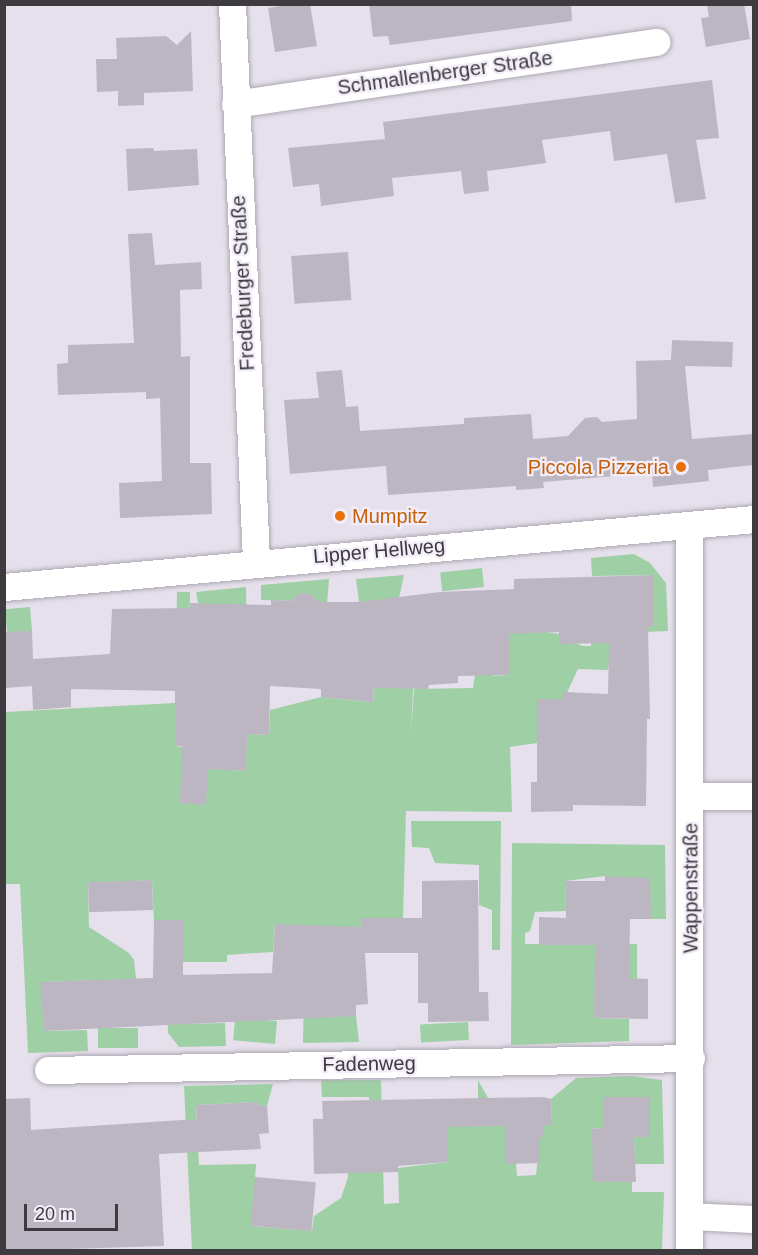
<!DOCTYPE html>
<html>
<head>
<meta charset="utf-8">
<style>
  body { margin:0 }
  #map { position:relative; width:758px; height:1255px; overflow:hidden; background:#e5e0eb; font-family:Arial,sans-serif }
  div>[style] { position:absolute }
  .green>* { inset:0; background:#9fd0a5; transform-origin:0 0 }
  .building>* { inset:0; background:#bbb6c1; transform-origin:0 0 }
  .roads { filter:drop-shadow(0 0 2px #ada8b3) drop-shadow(0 0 2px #ada8b3) }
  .street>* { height:27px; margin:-13.5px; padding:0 13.5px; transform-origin:13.5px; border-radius:13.5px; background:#fff }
  .dots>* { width:16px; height:16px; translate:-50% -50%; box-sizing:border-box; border:3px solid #f2edf8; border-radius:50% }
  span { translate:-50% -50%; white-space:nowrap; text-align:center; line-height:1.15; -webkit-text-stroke:4.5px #f2edf8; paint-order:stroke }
  .street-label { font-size:20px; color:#3d3b3f }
  .food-label { font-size:20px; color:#c56008 }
  .right { translate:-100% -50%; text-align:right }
  .left { translate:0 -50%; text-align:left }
  .frame { position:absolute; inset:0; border:6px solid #3d3b3f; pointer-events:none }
  .scale { position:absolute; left:24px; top:1204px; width:94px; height:27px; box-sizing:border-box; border:3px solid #3d3b3f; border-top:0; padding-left:8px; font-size:18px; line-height:21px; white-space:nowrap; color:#3d3b3f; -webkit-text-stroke:4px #f2edf8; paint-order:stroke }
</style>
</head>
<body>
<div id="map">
  <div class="green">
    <i style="clip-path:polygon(634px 554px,650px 563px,666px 583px,668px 631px,645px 632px,627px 664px,609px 664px,608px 670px,578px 669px,564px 699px,537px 699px,537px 743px,510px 747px,512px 812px,406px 811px,403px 918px,362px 919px,362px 953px,318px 1016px,356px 1016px,359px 1042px,303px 1043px,305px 926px,275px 924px,273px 952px,227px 955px,227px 962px,182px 962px,183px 921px,154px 920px,152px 880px,88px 883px,89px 927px,129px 953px,134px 960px,136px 979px,41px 982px,44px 1031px,87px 1030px,88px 1051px,28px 1053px,20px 884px,5px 884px,5px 712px,175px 703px,175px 746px,214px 751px,214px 769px,245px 771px,247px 734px,269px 735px,270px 710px,321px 697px,373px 702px,376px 667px,414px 666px,411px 735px,414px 689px,473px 688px,476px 668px,493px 667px,493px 676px,509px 675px,509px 626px,559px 634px,582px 646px,591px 646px,592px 628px,654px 627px,654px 575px,592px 576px,591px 558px)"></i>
    <i style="left:482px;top:568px;width:19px;height:42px;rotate:84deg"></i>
    <i style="clip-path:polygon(404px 575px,399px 598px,359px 602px,356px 579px)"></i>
    <i style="clip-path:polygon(329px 579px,324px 645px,310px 594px,298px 595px,295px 601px,261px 600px,261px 585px)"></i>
    <i style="clip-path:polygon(246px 587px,247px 649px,198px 603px,196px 592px)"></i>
    <i style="left:190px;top:592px;width:89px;height:13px;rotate:91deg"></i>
    <i style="left:30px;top:607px;width:24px;height:25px;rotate:85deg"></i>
    <i style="clip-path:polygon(411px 821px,501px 821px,500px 950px,492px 950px,492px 910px,479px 905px,479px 865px,435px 863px,429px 848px,412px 847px)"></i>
    <i style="clip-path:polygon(512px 843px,665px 845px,666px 919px,651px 919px,605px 876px,565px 881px,566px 911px,535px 912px,530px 931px,525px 933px,525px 944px,637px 944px,637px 979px,595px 979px,594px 1018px,629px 1019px,629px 1041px,511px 1045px)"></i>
    <i style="clip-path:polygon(167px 1005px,182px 1024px,225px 1023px,226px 1046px,179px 1047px,168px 1033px)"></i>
    <i style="left:277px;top:1021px;width:23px;height:42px;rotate:95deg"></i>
    <i style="left:468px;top:1022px;width:18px;height:48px;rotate:87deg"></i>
    <i style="left:138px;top:1028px;width:20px;height:40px;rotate:90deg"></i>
    <i style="clip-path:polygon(630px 1076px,662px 1080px,664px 1164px,635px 1164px,634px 1137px,650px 1137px,650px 1097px,603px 1097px,603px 1128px,592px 1129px,632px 1182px,632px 1192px,664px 1192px,662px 1250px,192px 1250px,184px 1086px,273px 1084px,267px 1106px,258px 1105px,257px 1102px,196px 1105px,199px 1165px,256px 1164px,252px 1226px,312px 1231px,314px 1216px,341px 1198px,348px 1177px,348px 1155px,370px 1154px,369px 1097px,322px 1097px,321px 1080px,381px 1080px,384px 1204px,399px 1203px,398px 1168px,447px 1162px,446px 1103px,478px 1103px,478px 1080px,488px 1098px,488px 1126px,505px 1126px,505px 1163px,516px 1163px,517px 1176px,536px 1175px,540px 1137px,544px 1136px,544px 1125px,552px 1125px,551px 1099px,576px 1078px)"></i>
  </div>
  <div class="building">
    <i style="clip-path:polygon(293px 4px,310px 4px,317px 46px,275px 52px,268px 8px)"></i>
    <i style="clip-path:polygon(369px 4px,571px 4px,572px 21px,390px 45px,388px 36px,373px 37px)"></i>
    <i style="clip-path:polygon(707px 4px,744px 4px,750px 39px,706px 47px,701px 18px,709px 17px)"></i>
    <i style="clip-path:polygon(191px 31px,193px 91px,144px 93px,144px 105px,118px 106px,118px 91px,97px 92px,96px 59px,117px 59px,116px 38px,166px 36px,177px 45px)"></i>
    <i style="clip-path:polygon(712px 80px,719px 138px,696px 140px,706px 199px,675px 203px,667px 154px,614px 161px,610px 131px,542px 140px,546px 163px,487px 171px,489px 191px,464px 194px,461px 171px,392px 178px,394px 196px,321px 206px,319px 184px,293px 187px,288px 148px,385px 139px,383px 122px)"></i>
    <i style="clip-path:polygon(153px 148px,154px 151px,197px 149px,199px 185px,128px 191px,126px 149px)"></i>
    <i style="clip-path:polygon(152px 233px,155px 265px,201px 262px,202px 289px,180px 290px,181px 357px,190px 356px,190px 463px,211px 463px,212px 514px,120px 518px,119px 483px,162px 481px,160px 398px,146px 399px,146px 392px,58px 395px,57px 364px,68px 363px,68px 345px,134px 343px,128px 234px)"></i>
    <i style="left:348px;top:252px;width:48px;height:57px;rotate:86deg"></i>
    <i style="clip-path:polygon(672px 340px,733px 342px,732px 367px,685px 366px,692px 439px,753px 434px,753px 465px,708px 470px,709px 481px,653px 487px,652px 473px,543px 482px,544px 488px,516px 490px,516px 486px,388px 495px,386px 466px,290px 474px,284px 400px,319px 398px,316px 372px,342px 370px,346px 407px,358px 406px,360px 431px,464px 424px,464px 418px,531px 414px,533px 439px,568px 436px,585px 418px,597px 417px,602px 422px,637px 419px,636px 361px,671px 360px)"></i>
    <i style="clip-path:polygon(654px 575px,654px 627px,648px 627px,650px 719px,647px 719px,646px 806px,573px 805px,573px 811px,531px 812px,531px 782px,537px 782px,537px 699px,564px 699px,564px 692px,608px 694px,609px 643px,559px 644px,559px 632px,509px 634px,509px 675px,458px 676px,458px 683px,429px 685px,428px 689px,374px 688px,373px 702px,321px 697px,321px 689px,270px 686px,269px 735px,247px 734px,246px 771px,208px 769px,206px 805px,180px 803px,182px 746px,175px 746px,175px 691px,71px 689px,71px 707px,33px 710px,32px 686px,4px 688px,4px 632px,32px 631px,33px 659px,110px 654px,112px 609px,190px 608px,190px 603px,271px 605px,271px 600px,292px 601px,299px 593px,310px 594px,319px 602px,358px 602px,440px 592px,514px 589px,514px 579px)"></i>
    <i style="clip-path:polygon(605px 876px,650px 878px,651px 919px,630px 919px,629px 978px,648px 979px,648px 1019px,594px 1018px,595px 945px,539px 945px,539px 917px,566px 918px,565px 881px,605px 881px)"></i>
    <i style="left:152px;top:880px;width:30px;height:64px;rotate:88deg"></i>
    <i style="clip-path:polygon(478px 880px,479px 992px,488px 992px,489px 1021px,428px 1022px,428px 1003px,418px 1003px,418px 953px,365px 953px,368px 1004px,356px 1005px,356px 1016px,44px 1031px,40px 982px,153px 978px,154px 920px,183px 920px,183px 975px,272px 973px,275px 924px,362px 927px,362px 918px,422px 918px,422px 881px)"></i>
    <i style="clip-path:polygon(543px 1097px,551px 1099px,552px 1125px,544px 1125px,544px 1137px,540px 1137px,540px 1163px,505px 1164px,505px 1126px,447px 1127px,447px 1162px,398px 1166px,398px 1172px,314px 1174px,313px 1119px,323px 1119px,322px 1101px)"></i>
    <i style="clip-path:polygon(603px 1097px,650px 1097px,650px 1137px,634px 1137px,636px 1182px,593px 1182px,592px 1129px,603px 1128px)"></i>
    <i style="clip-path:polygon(30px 1098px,31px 1130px,197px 1119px,196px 1105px,257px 1102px,258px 1105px,267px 1106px,269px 1133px,259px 1134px,261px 1149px,159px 1154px,164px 1246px,4px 1251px,4px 1099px)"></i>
    <i style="left:255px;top:1177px;width:61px;height:49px;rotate:5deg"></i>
  </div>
  <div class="roads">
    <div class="street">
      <i style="left:232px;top:4px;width:558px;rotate:87.53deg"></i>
      <i style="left:235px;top:104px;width:426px;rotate:-8.4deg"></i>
      <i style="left:4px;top:587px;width:753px;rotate:-5.18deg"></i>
      <i style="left:692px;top:796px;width:62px"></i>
      <i style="left:48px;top:1070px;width:643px;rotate:-1.07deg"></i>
      <i style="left:690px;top:1216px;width:64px;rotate:2.7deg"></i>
      <i style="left:689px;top:1250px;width:724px;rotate:-90deg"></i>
    </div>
  </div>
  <div class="dots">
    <i style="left:681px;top:467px;background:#e8710a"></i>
    <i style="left:340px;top:516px;background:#e8710a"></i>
  </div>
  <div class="street-label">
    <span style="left:445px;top:73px;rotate:-8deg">Schmallenberger Straße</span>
    <span style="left:243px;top:283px;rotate:-93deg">Fredeburger Straße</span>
    <span style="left:379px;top:551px;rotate:-5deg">Lipper Hellweg</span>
    <span style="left:691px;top:888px;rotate:-90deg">Wappenstraße</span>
    <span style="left:369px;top:1064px;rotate:-1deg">Fadenweg</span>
  </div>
  <div class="food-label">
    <span class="right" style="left:669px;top:467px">Piccola Pizzeria</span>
    <span class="left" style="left:352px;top:516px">Mumpitz</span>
  </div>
  <div class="frame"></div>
  <div class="scale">20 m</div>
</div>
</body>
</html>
